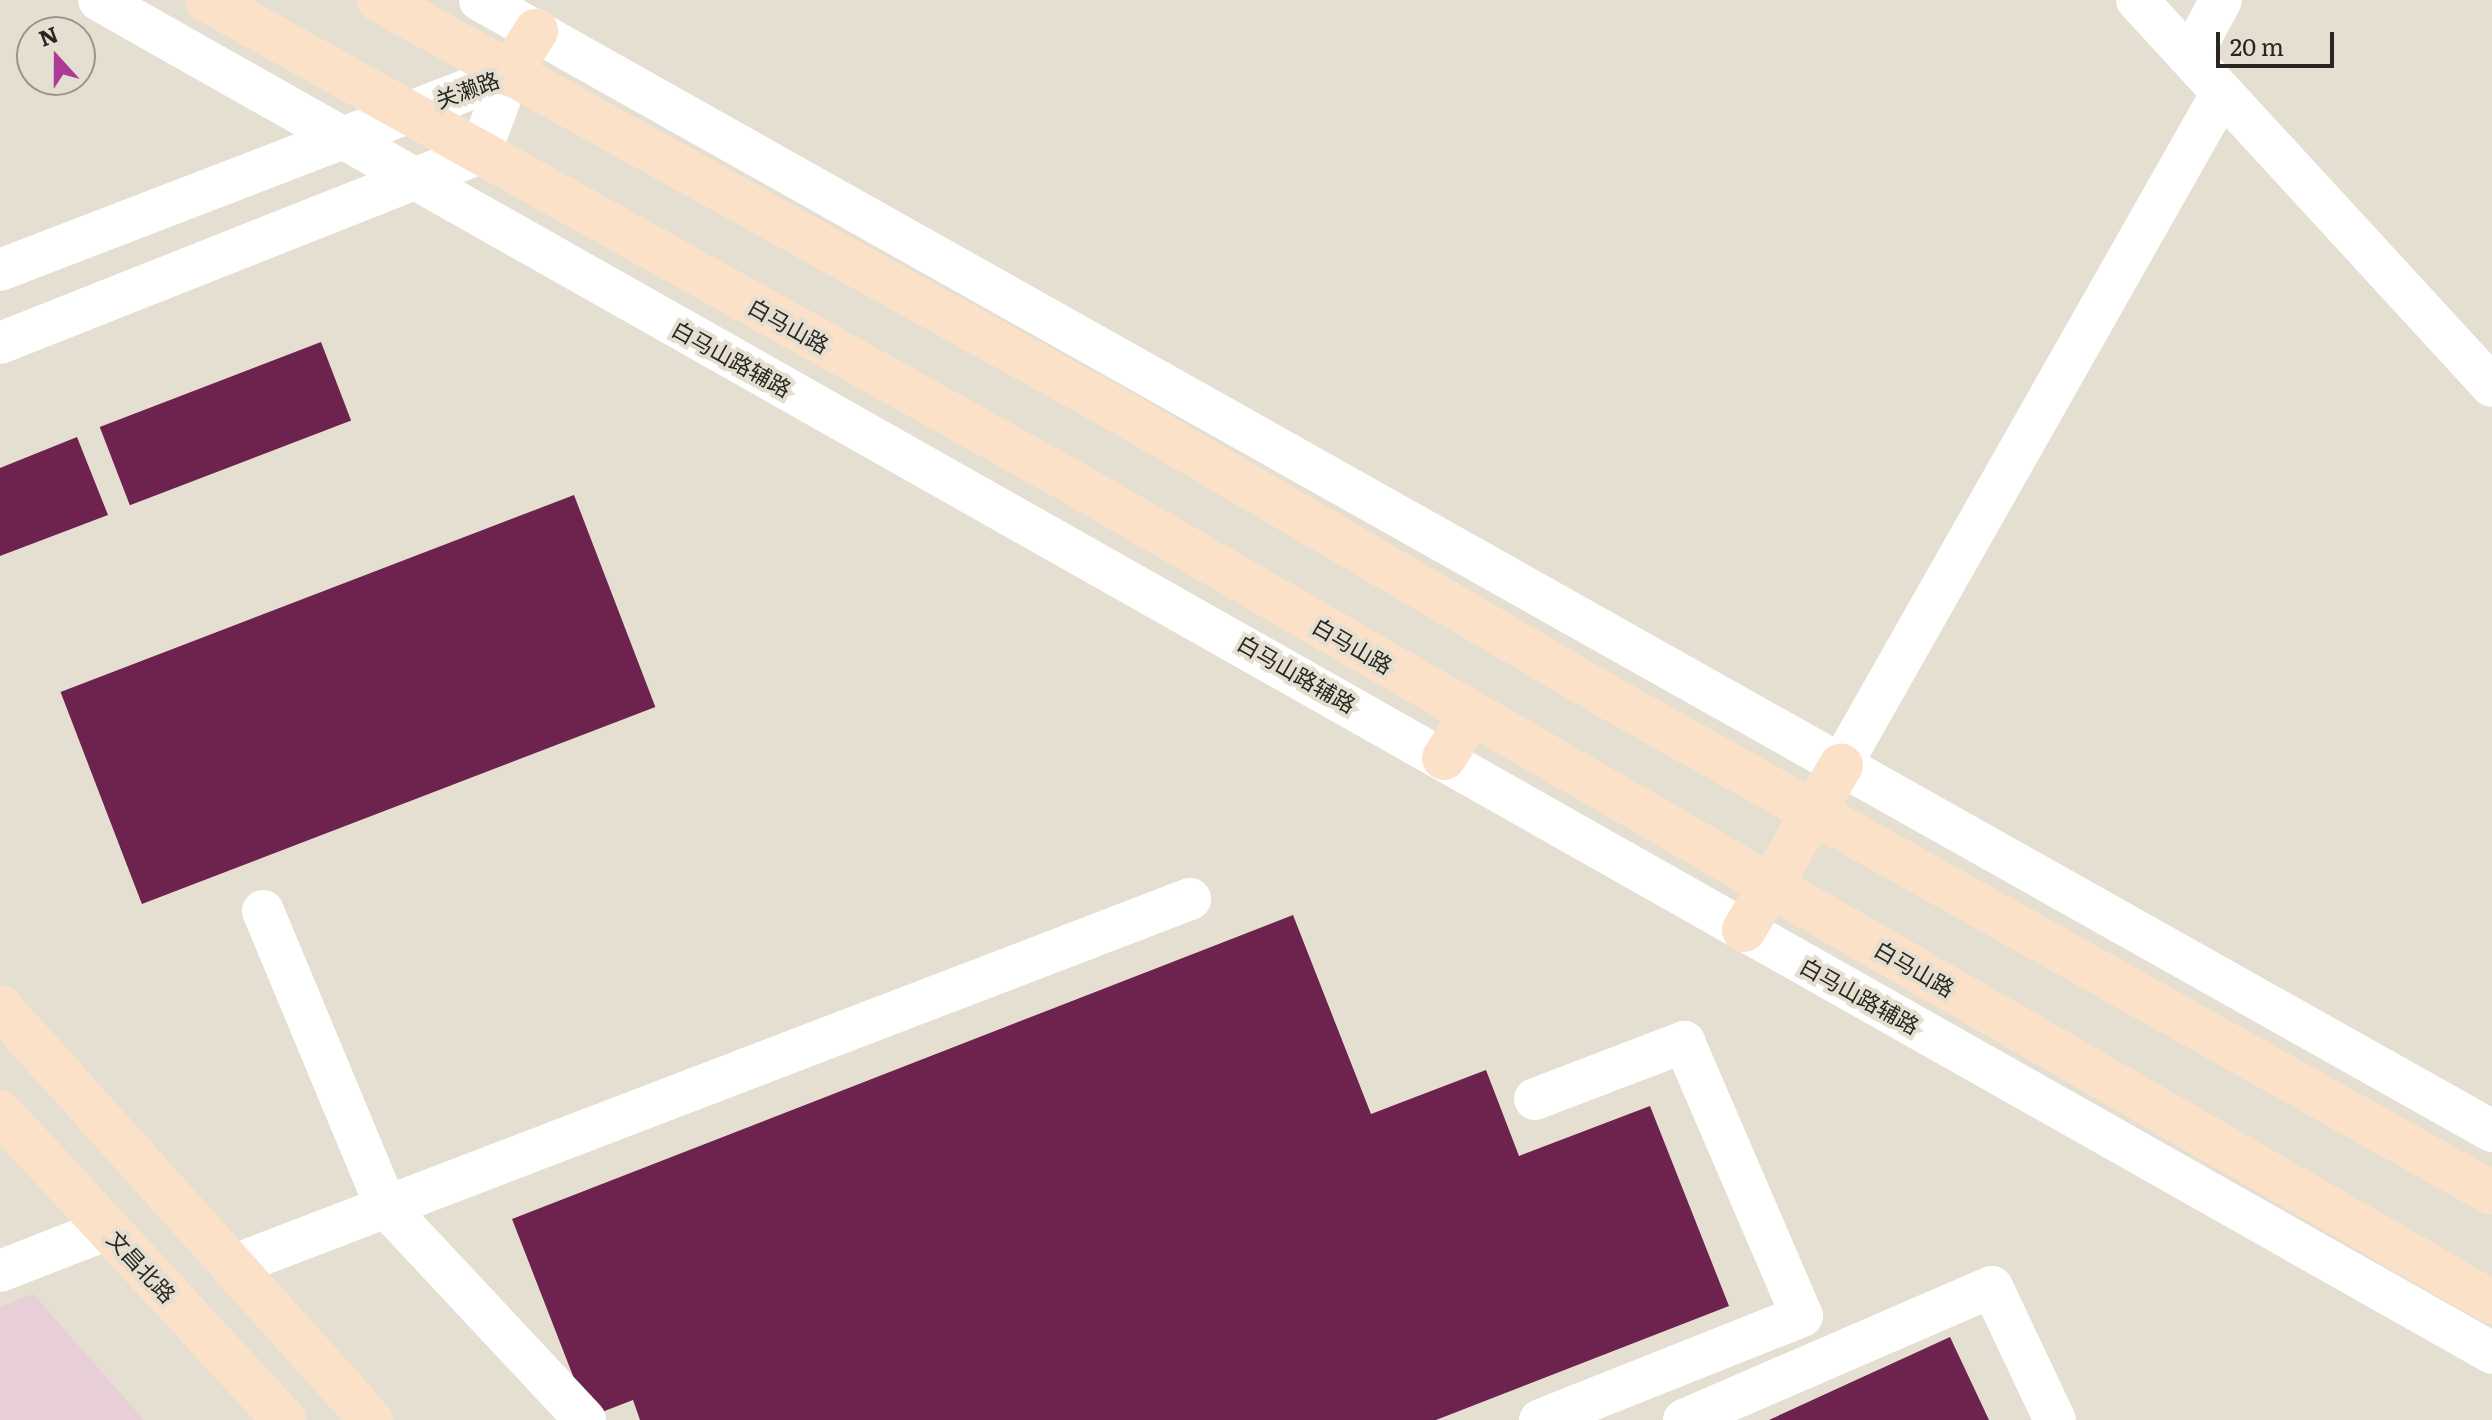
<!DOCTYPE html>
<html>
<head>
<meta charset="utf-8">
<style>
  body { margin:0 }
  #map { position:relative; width:2492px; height:1420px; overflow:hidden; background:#e5dfd1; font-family:Literata,"Noto Sans SC",serif }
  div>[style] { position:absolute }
  .industrial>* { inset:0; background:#e7ced7 }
  .building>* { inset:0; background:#6e224e; transform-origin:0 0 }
  .minor>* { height:42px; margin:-21px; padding:0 21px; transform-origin:21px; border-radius:21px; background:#fff }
  .major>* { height:44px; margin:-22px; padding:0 22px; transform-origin:22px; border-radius:22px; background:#fce1c9 }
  span { translate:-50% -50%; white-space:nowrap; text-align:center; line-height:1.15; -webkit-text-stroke:8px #e5dfd1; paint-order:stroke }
  .street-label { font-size:22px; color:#282621 }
  .north { position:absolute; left:16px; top:16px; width:80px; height:80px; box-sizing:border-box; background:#e5dfd1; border:2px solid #99958b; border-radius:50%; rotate:339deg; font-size:22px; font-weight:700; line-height:32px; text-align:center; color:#282621 }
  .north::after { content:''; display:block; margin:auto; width:28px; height:36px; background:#ac3c98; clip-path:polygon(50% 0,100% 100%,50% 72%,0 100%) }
  .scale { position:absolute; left:2216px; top:32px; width:118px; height:36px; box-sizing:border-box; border:4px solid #282621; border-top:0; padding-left:10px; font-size:24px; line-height:28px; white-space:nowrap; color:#282621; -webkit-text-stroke:6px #e5dfd1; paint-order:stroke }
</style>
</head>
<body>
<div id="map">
  <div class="industrial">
    <i style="clip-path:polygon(33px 1294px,144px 1420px,0 1420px,0 1307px)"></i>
  </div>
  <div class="building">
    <i style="left:321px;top:342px;width:84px;height:237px;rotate:69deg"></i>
    <i style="clip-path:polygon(77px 437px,108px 515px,0 556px,0 468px)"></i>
    <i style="left:574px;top:495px;width:227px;height:550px;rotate:69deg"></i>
    <i style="clip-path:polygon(1293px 915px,1371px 1114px,1486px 1070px,1519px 1156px,1650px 1106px,1729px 1306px,1436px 1420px,640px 1420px,633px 1400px,589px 1417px,512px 1219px)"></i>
    <i style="clip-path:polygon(1950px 1337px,1989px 1420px,1769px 1420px)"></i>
  </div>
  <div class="minor">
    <i style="left:99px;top:0;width:2749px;rotate:29.48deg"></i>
    <i style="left:480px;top:0;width:2308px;rotate:29.34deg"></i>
    <i style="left:2137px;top:0;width:524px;rotate:47.4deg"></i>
    <i style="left:2190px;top:57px;width:65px;rotate:-61.5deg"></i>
    <i style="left:0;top:270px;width:545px;rotate:-21.06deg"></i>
    <i style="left:0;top:343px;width:516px;rotate:-21.6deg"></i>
    <i style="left:480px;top:153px;width:84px;rotate:-69.8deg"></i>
    <i style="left:1841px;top:765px;width:772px;rotate:-60.45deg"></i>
    <i style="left:263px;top:911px;width:321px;rotate:67.4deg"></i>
    <i style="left:386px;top:1207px;width:291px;rotate:46.9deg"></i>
    <i style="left:1535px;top:1099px;width:160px;rotate:-20.9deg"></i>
    <i style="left:1684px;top:1042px;width:298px;rotate:66.7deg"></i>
    <i style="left:1802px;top:1316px;width:282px;rotate:158.3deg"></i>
    <i style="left:232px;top:1266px;width:1026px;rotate:-20.96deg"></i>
    <i style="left:0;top:1271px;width:116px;rotate:-21.3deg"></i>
    <i style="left:1684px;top:1420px;width:335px;rotate:-23.4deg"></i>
    <i style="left:1992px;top:1287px;width:147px;rotate:64.7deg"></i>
  </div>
  <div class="major">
    <i style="left:207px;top:0;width:998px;rotate:29.13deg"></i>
    <i style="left:1079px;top:486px;width:1632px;rotate:30.01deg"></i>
    <i style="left:379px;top:0;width:859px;rotate:29.04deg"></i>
    <i style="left:1130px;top:417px;width:548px;rotate:30.35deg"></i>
    <i style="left:1603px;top:694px;width:1019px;rotate:29.31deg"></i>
    <i style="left:509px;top:74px;width:51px;rotate:-57.9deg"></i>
    <i style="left:1444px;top:758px;width:52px;rotate:-57.5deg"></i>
    <i style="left:1744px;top:930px;width:191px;rotate:-59.5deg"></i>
    <i style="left:0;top:1007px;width:555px;rotate:48.07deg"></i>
    <i style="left:0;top:1112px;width:419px;rotate:47.3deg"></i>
  </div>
  <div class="street-label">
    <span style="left:467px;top:89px;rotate:-20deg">关濑路</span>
    <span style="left:789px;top:325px;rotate:29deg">白马山路</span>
    <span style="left:732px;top:358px;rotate:29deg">白马山路辅路</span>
    <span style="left:1353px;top:645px;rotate:30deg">白马山路</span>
    <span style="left:1297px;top:673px;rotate:30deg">白马山路辅路</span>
    <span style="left:1915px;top:968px;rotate:30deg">白马山路</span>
    <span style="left:1860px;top:995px;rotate:29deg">白马山路辅路</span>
    <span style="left:142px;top:1266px;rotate:47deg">文昌北路</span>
  </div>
  <div class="north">N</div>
  <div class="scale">20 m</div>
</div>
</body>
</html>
